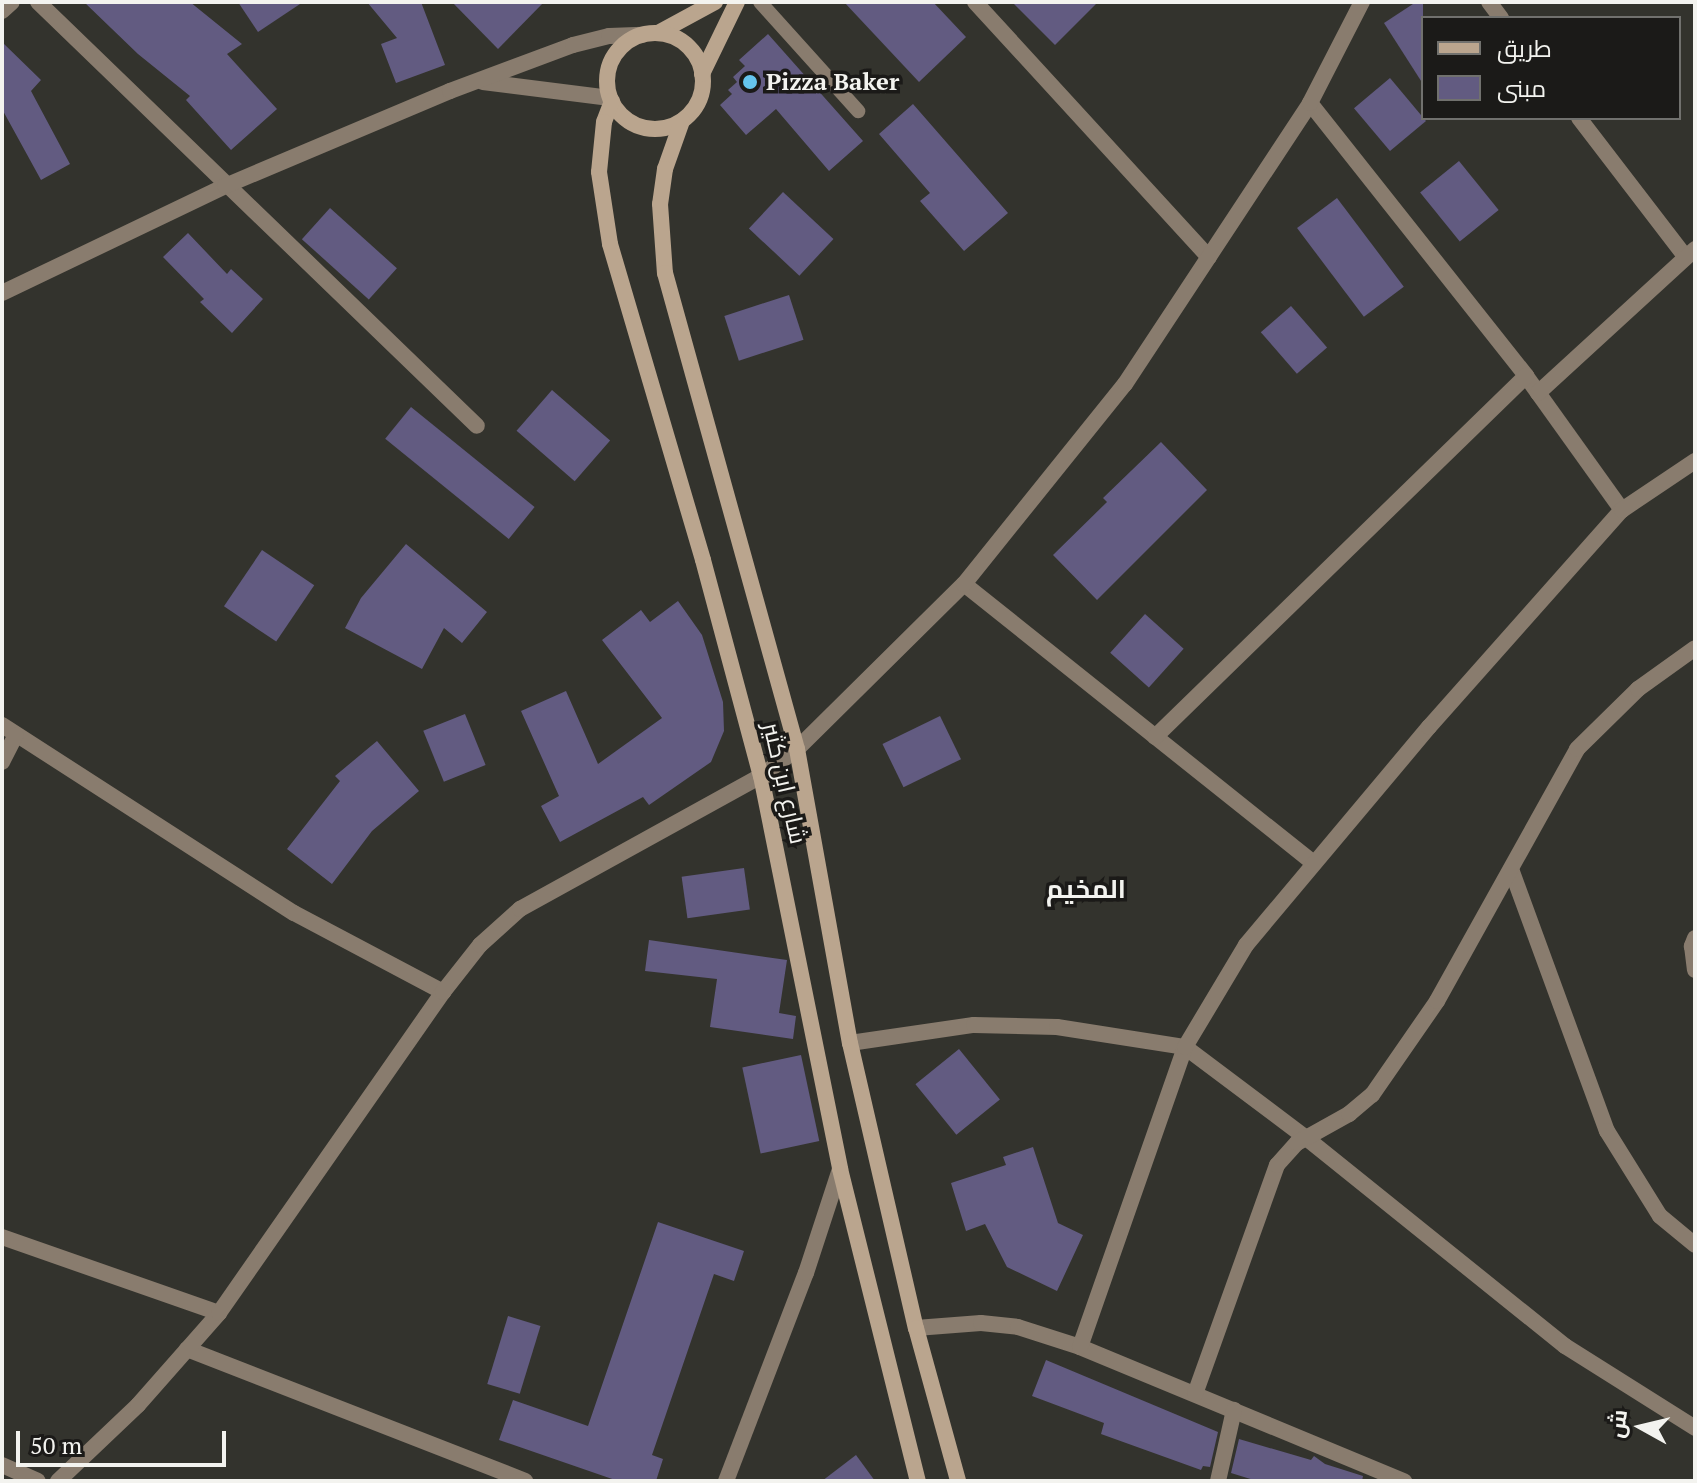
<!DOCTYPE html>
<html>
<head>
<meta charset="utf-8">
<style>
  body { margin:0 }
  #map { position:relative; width:1697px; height:1483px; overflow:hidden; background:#33332d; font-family:"PT Serif",Cairo,serif }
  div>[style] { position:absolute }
  .building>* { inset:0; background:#625b81; transform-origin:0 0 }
  .lane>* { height:14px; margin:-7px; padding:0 7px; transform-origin:7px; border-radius:7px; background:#897c6e }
  .street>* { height:16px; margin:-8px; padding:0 8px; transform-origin:8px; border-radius:8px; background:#897c6e }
  .secondary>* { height:16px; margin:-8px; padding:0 8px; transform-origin:8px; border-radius:8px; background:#baa58e }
  .secondary>.ring { margin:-8px; padding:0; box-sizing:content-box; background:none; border:16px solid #baa58e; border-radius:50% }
  .dots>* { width:22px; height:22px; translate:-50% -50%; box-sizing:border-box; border:4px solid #1b1a18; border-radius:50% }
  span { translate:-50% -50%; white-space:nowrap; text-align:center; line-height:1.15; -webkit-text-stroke:7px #1b1a18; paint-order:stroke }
  .poi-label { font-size:24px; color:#f3f3ef; font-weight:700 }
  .left { translate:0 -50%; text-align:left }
  .street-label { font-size:24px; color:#f3f3ef }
  .neighbourhood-label { font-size:26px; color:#f3f3ef; font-weight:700 }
  .frame { position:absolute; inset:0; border:4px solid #f3f3ef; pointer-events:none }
  .legend { position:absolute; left:1421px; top:16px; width:260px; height:104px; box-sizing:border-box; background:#1b1a18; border:2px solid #71716e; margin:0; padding:10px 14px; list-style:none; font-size:24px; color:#f3f3ef }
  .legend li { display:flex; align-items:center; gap:16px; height:40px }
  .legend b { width:40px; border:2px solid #71716e }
  .north { position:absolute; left:1601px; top:1387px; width:80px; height:80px; -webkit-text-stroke:6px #1b1a18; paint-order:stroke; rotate:278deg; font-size:22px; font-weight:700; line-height:32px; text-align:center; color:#f3f3ef }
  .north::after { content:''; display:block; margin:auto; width:28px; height:36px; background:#f3f3ef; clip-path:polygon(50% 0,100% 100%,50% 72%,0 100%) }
  .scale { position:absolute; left:16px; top:1431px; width:210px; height:36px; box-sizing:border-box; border:4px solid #f3f3ef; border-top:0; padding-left:10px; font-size:24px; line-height:28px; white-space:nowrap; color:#f3f3ef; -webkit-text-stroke:6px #1b1a18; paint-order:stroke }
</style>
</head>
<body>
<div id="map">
  <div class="building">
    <i style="clip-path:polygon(84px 2px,190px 2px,242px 44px,227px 54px,277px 109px,231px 150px,186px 100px,190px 96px,138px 54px)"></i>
    <i style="clip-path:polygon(238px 2px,303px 2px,258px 32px)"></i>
    <i style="clip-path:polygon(367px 2px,421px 2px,445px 65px,396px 83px,381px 44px,397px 38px)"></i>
    <i style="clip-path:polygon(452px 2px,544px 2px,498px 49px)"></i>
    <i style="clip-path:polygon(844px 2px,933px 2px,966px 37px,919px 82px)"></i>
    <i style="clip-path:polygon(1012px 2px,1098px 2px,1055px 45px)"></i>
    <i style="clip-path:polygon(1416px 2px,1423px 2px,1423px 84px,1384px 23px)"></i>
    <i style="clip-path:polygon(768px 34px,863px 141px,829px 171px,776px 109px,746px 135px,720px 105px,732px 94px,728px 90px,737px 82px,733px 77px,745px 66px,739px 60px)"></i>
    <i style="clip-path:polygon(2px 42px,41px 80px,31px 91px,70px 164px,41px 180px,2px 109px)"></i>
    <i style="left:1390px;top:78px;width:56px;height:47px;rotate:50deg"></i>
    <i style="clip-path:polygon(913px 104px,1008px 213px,964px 251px,920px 201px,930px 193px,879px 134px)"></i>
    <i style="left:1459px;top:161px;width:63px;height:50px;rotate:51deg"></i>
    <i style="left:783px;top:192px;width:69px;height:50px;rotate:43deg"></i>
    <i style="left:1337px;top:198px;width:111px;height:50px;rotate:53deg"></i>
    <i style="left:330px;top:208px;width:90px;height:42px;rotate:42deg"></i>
    <i style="clip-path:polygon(188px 233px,227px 274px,231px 269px,263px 299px,232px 333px,200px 302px,204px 299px,163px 257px)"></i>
    <i style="left:789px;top:295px;width:47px;height:68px;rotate:72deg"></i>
    <i style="left:1291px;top:306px;width:55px;height:40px;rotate:49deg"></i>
    <i style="left:552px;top:390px;width:77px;height:54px;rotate:41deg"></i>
    <i style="left:411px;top:407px;width:159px;height:41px;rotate:39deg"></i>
    <i style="clip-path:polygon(1161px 442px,1207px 490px,1097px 600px,1053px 555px,1107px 502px,1103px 498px)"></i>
    <i style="clip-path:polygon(406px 544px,487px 612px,462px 643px,444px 628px,422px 669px,345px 628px,361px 598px)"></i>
    <i style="left:262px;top:550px;width:63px;height:68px;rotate:34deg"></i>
    <i style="clip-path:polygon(678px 601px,702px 635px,723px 702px,724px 731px,711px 762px,649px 805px,643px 797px,560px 842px,541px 806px,559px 796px,521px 711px,566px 691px,598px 764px,662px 718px,602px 640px,641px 610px,650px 622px)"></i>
    <i style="left:1145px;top:614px;width:52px;height:52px;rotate:42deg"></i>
    <i style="left:465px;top:714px;width:55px;height:45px;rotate:68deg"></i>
    <i style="left:940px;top:716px;width:48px;height:64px;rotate:64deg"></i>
    <i style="clip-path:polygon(377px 741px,419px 791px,372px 831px,332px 884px,287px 849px,340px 781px,335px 776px)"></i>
    <i style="left:744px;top:868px;width:42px;height:63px;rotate:82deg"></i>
    <i style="clip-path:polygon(649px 940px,787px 960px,779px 1013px,796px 1016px,793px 1039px,710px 1027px,717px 979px,645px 971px)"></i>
    <i style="left:959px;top:1049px;width:65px;height:56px;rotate:51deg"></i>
    <i style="left:801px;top:1055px;width:88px;height:60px;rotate:78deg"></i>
    <i style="clip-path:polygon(1033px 1147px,1058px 1223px,1083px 1235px,1057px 1291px,1007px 1267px,985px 1224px,966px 1231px,951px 1183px,1006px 1165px,1003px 1157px)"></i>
    <i style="clip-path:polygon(658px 1222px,744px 1251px,734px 1281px,714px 1274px,652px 1455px,663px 1459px,656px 1481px,618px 1481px,499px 1440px,513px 1400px,588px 1426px)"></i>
    <i style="left:508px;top:1316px;width:34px;height:71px;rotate:17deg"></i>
    <i style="clip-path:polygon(1046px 1360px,1218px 1432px,1210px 1467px,1203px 1466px,1201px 1470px,1101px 1434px,1104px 1423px,1032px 1396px)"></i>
    <i style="clip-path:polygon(1239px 1439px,1311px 1460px,1314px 1456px,1325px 1464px,1363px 1476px,1362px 1481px,1257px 1481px,1231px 1473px)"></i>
    <i style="clip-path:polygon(856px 1455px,875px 1481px,822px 1481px)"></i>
  </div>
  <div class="lane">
    <i style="left:760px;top:2px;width:147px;rotate:48deg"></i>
  </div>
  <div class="street">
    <i style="left:38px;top:2px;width:610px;rotate:44deg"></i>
    <i style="left:975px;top:2px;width:346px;rotate:47.5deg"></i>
    <i style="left:1489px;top:2px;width:20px;rotate:53deg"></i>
    <i style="left:2px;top:11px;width:13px;rotate:-42deg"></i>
    <i style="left:483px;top:82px;width:128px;rotate:7.2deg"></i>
    <i style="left:1310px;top:103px;width:348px;rotate:51.6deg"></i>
    <i style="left:1526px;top:376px;width:165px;rotate:54.4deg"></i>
    <i style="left:1579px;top:118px;width:174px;rotate:52.5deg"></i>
    <i style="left:2px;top:293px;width:247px;rotate:-25.6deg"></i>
    <i style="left:225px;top:186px;width:244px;rotate:-22.9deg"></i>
    <i style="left:450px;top:91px;width:131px;rotate:-20.5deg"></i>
    <i style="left:573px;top:45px;width:37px;rotate:-14deg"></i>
    <i style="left:609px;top:36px;width:34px;rotate:-2deg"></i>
    <i style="left:1538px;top:393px;width:213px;rotate:-42.5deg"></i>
    <i style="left:964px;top:584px;width:447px;rotate:38.6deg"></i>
    <i style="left:2px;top:725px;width:347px;rotate:32.8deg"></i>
    <i style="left:294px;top:913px;width:169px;rotate:27.9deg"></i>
    <i style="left:1155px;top:737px;width:518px;rotate:-44.22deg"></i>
    <i style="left:2px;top:762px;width:30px;rotate:-63deg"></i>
    <i style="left:1511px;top:869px;width:279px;rotate:69.9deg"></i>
    <i style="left:1607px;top:1131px;width:100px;rotate:58.1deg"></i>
    <i style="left:1660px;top:1216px;width:45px;rotate:39.6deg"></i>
    <i style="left:1695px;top:938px;width:9px;rotate:111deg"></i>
    <i style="left:1692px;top:946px;width:24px;rotate:83deg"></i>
    <i style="left:850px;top:1043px;width:125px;rotate:-8.3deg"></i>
    <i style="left:974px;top:1025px;width:83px;rotate:1.4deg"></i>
    <i style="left:1057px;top:1027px;width:130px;rotate:8.9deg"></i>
    <i style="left:1185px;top:1047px;width:150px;rotate:36.9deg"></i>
    <i style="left:1305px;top:1137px;width:334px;rotate:38.8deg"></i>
    <i style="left:1565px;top:1346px;width:154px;rotate:32.2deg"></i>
    <i style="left:2px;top:1237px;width:230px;rotate:19.3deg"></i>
    <i style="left:916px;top:1328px;width:65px;rotate:-4.4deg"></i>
    <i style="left:981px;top:1323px;width:37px;rotate:6deg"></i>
    <i style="left:1018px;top:1327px;width:65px;rotate:17.9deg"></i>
    <i style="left:1080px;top:1347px;width:351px;rotate:22.5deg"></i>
    <i style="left:1080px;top:1347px;width:318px;rotate:-70.7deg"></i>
    <i style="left:1185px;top:1047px;width:119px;rotate:-59.1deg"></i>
    <i style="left:1246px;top:945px;width:285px;rotate:-50deg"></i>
    <i style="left:1429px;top:727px;width:290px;rotate:-48.4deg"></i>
    <i style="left:1622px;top:510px;width:88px;rotate:-33.9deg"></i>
    <i style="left:187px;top:1349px;width:363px;rotate:21.3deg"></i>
    <i style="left:1195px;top:1394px;width:243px;rotate:-70.3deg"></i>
    <i style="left:1277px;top:1165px;width:30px;rotate:-48deg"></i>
    <i style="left:1297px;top:1143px;width:60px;rotate:-29.1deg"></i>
    <i style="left:1349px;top:1114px;width:30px;rotate:-40deg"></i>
    <i style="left:1372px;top:1095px;width:114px;rotate:-55.3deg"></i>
    <i style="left:1437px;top:1001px;width:288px;rotate:-60.9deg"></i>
    <i style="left:1577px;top:749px;width:86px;rotate:-44.5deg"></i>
    <i style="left:1638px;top:689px;width:70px;rotate:-35.7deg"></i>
    <i style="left:2px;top:1465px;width:39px;rotate:24deg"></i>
    <i style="left:58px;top:1481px;width:110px;rotate:-43.5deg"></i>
    <i style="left:138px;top:1405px;width:123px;rotate:-48.6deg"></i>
    <i style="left:219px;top:1313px;width:391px;rotate:-55.1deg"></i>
    <i style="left:443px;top:992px;width:60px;rotate:-51.8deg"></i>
    <i style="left:480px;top:945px;width:54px;rotate:-42deg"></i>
    <i style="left:520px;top:909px;width:275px;rotate:-28.9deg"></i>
    <i style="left:761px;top:776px;width:45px;rotate:-36.9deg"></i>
    <i style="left:797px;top:749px;width:235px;rotate:-44.7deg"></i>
    <i style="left:964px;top:584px;width:257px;rotate:-51.2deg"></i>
    <i style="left:1125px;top:384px;width:336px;rotate:-56.6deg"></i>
    <i style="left:1310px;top:103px;width:114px;rotate:-62.8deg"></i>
    <i style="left:726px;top:1481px;width:223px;rotate:-69deg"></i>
    <i style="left:806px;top:1273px;width:109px;rotate:-71.9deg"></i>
    <i style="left:1218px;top:1481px;width:73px;rotate:-77.3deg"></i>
  </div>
  <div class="secondary">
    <i style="left:658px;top:33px;width:65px;rotate:-28.5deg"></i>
    <i class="ring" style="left:607px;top:33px;width:80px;height:80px"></i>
    <i style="left:702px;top:74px;width:80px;rotate:-64.1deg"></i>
    <i style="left:612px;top:101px;width:22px;rotate:111deg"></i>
    <i style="left:604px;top:122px;width:50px;rotate:95.7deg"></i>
    <i style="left:599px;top:172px;width:73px;rotate:81.3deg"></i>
    <i style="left:610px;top:244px;width:329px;rotate:73.6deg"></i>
    <i style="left:703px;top:560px;width:224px;rotate:75deg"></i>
    <i style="left:761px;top:776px;width:401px;rotate:78.6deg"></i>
    <i style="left:840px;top:1169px;width:322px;rotate:76deg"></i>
    <i style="left:682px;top:121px;width:51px;rotate:109.5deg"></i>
    <i style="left:665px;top:169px;width:35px;rotate:98deg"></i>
    <i style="left:660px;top:204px;width:69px;rotate:85.9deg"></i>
    <i style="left:665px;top:273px;width:494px;rotate:74.5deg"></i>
    <i style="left:797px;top:749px;width:299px;rotate:79.8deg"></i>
    <i style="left:850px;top:1043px;width:293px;rotate:77deg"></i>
    <i style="left:916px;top:1328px;width:159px;rotate:74.6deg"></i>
  </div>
  <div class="dots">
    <i style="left:750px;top:82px;background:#65c5ee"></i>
  </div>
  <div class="poi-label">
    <span class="left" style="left:766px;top:82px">Pizza Baker</span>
  </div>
  <div class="street-label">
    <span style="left:785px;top:783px;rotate:77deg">شارع ابن كثير</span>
  </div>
  <div class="neighbourhood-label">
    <span style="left:1086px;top:889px">المخيم</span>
  </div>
  <div class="frame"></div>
  <ul class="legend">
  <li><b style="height:10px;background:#baa58e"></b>طريق</li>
  <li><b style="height:22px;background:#625b81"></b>مبنى</li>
  </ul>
  <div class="north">ش</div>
  <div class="scale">50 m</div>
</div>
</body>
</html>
